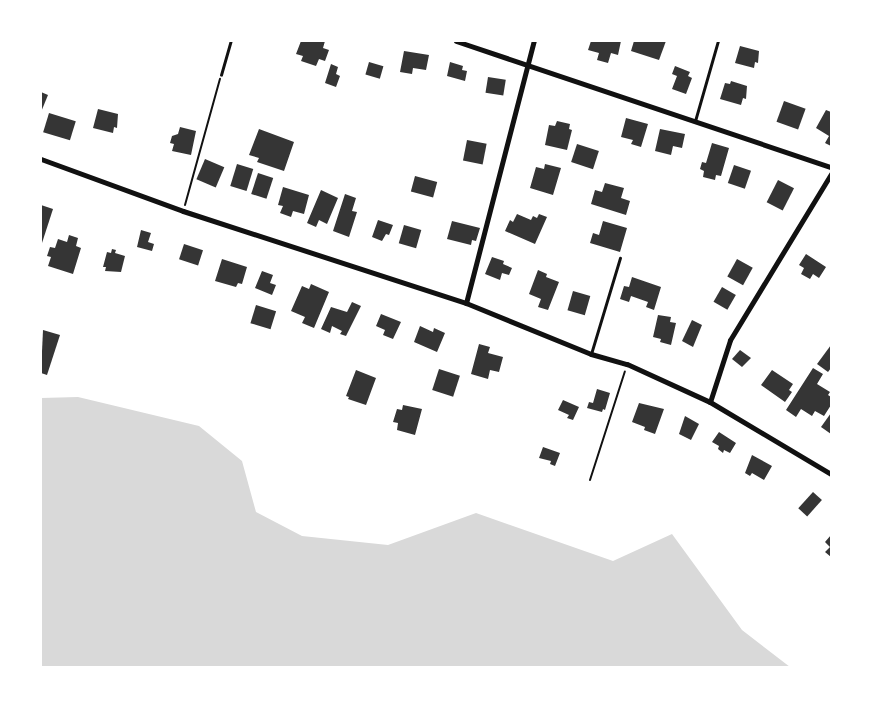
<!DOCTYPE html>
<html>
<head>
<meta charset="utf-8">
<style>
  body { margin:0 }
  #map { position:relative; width:872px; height:708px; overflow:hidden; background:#fff; font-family:"Exo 2",sans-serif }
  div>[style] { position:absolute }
  .water>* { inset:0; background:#d9d9d9 }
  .building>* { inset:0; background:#353535; transform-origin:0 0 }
  .path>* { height:2px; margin:-1px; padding:0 1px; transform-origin:1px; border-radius:1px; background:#111 }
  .service>* { height:2.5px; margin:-1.25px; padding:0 1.25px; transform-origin:1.25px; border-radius:1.25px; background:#111 }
  .minor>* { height:5px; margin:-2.5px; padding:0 2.5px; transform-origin:2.5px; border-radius:2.5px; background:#111 }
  span { translate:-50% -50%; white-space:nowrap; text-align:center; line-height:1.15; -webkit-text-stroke:5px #fff; paint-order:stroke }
  .frame { position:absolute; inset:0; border:42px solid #fff; pointer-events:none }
</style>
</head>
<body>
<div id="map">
  <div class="water">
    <i style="clip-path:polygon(78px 397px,199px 426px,242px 461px,256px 512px,302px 536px,388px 545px,476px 513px,613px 561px,672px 534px,742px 630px,790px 667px,41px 667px,41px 398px)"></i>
  </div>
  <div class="building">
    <i style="clip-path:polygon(301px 41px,325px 41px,323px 48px,329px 50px,325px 61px,319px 59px,316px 66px,301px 61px,303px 56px,296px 54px)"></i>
    <i style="clip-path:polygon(591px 41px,621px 41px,618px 55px,611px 53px,608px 63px,597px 60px,599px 53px,588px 50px)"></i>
    <i style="clip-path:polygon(634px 41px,666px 41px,659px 60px,631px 51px)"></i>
    <i style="clip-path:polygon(740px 46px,759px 51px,758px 63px,755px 62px,754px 68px,735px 63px)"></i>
    <i style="clip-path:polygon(404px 51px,429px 55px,426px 70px,413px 68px,412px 74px,400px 72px)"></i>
    <i style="left:369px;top:62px;width:15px;height:13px;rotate:16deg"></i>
    <i style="clip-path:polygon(450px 62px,463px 66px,462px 70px,467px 71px,465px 81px,447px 76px)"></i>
    <i style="clip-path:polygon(331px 64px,338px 67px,336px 74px,340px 76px,336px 87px,325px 83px)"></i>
    <i style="clip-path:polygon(675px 66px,690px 72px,688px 76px,692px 78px,686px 94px,672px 89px,677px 76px,672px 74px)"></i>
    <i style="left:488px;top:77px;width:18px;height:16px;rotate:9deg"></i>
    <i style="clip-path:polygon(731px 81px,747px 86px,746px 99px,743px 98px,741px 105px,720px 99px,725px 83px,730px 84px)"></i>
    <i style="clip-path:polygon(41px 92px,48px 95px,41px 112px)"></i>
    <i style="left:784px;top:101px;width:23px;height:22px;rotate:20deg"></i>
    <i style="clip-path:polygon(98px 109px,118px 114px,117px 128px,114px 127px,113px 133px,93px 128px)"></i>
    <i style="clip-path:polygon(826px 110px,831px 112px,831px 146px,825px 143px,829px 136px,816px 128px)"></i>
    <i style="left:49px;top:113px;width:28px;height:20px;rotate:17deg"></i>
    <i style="clip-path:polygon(626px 118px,648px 124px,641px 147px,631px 144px,633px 140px,621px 137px)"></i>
    <i style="clip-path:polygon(557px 121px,570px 124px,569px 129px,572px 130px,567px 150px,545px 145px,549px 125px,555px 126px)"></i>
    <i style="clip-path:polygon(180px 127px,196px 131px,191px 155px,172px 151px,174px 144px,170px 143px,172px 136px,178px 134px)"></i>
    <i style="clip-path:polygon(259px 129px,294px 142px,284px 171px,257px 162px,259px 158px,249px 155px)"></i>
    <i style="clip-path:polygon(660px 129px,685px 134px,682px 148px,673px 146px,671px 155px,655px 151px)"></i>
    <i style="left:467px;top:140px;width:20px;height:21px;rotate:11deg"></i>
    <i style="clip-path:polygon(712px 143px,729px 148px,721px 176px,716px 175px,715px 180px,703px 177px,704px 171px,700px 169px,702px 162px,706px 163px)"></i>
    <i style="left:577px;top:144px;width:23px;height:19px;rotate:18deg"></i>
    <i style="left:205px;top:159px;width:21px;height:22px;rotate:23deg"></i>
    <i style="left:237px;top:164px;width:17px;height:23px;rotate:17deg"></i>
    <i style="clip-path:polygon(545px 164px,561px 168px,553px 195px,530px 188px,536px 167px,544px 169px)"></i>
    <i style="left:734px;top:165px;width:18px;height:19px;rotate:19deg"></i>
    <i style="left:258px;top:173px;width:16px;height:22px;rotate:18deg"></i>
    <i style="left:415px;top:176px;width:23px;height:16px;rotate:15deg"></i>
    <i style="left:778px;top:180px;width:18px;height:25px;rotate:27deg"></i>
    <i style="clip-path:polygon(605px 183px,624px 188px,621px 198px,630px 201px,626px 215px,591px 204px,595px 190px,602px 192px)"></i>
    <i style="clip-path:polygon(283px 187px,309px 195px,304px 214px,293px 211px,291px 217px,280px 213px,283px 206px,278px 205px)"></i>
    <i style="clip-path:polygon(321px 190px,338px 198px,327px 224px,319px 220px,316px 227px,307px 223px)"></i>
    <i style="clip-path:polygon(345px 194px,356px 198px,352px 211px,357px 212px,349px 237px,333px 231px)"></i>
    <i style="clip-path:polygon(41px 205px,53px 209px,42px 243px,41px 243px)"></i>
    <i style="clip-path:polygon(517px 214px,531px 220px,533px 216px,537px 218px,539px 214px,547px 217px,535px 244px,505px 231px,510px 220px,513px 222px)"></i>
    <i style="clip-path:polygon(378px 220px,393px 225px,389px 235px,386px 234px,382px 241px,372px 237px)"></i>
    <i style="clip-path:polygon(452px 221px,480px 228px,476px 241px,472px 240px,471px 245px,447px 239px)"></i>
    <i style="clip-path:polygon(603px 221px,627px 228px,620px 252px,590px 243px,593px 233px,599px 235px)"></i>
    <i style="left:404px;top:225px;width:18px;height:19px;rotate:16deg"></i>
    <i style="clip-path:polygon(141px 230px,151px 233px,148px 242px,154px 244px,152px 251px,137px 247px)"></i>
    <i style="clip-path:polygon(69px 235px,78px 238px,76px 246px,81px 248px,73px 274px,48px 266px,51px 257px,47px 256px,50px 247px,55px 248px,58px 239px,67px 242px)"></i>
    <i style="left:184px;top:244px;width:20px;height:16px;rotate:18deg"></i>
    <i style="clip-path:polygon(112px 249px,116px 250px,115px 253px,125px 256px,121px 272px,105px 271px,106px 267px,103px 267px,107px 252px,111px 253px)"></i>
    <i style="clip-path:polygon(806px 254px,826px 267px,819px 278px,813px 274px,810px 279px,801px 274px,804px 268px,799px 265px)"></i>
    <i style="clip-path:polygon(492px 257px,504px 261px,503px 264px,512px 268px,509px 275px,502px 273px,500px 280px,485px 274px)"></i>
    <i style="clip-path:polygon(222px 259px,247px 267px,242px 284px,238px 283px,236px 287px,215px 281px)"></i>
    <i style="left:737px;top:259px;width:18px;height:20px;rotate:29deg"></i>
    <i style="clip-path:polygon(538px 270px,547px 274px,546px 277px,559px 282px,548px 310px,538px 307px,541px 299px,529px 294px)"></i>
    <i style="clip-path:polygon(262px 271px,273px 275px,270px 283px,276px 285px,272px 295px,255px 288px)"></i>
    <i style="clip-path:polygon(632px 277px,661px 287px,654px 310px,646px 307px,648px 302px,631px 296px,629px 302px,620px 299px,624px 286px,629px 287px)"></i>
    <i style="clip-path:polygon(311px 284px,329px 292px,314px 328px,302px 323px,305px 317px,291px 311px,302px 286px,309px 289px)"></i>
    <i style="left:722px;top:287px;width:16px;height:17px;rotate:30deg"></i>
    <i style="left:573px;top:291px;width:18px;height:20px;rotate:16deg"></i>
    <i style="clip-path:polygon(352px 302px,361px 306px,346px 336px,340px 334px,342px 331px,332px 326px,330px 333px,321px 329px,331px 307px,347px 312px)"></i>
    <i style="left:256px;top:305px;width:21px;height:19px;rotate:17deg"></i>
    <i style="clip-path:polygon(381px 314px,401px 322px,393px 339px,383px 335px,385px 330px,376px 326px)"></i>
    <i style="clip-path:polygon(658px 315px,671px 317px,670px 322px,676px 323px,671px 345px,660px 342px,661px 339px,653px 337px)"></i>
    <i style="clip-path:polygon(692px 320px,702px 325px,693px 347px,682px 341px)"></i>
    <i style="clip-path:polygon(420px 326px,433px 332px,434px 328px,445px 333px,437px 352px,414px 342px)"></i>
    <i style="clip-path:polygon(43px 330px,60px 335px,47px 375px,41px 373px)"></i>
    <i style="clip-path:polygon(479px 344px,490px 347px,488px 353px,503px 357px,499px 372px,490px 370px,488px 379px,471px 374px)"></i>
    <i style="clip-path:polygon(831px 345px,831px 368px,828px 372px,817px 364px)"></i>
    <i style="clip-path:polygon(740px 350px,751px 358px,742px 367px,732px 359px)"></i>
    <i style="clip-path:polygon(813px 368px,823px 374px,817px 384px,830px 392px,828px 395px,831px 397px,831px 405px,824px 416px,815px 411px,812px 416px,801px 409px,796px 417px,786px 410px)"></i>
    <i style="left:439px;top:369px;width:22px;height:22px;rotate:18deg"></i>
    <i style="clip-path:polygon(356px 370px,376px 378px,366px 405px,348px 399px,349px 397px,346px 396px)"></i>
    <i style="clip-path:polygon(772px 370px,793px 384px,789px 390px,792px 392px,785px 402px,761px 385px)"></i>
    <i style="clip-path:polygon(597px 389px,610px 393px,605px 410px,603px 409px,602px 412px,587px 408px,589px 402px,593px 403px)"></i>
    <i style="clip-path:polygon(563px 400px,579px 407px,573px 420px,567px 418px,569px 415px,558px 410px)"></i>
    <i style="clip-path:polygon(639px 403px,664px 409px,655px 434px,644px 430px,645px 427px,632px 422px)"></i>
    <i style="clip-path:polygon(403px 405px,422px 409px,415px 435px,397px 430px,398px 423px,393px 422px,397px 409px,402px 410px)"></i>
    <i style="clip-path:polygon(831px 413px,831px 434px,821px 427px)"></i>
    <i style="clip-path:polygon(685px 416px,699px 424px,691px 440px,679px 434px)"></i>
    <i style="clip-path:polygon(719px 432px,736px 443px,730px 453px,724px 450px,723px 453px,718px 449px,719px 446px,712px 442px)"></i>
    <i style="clip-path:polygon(543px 447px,560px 453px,555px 466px,550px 464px,551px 461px,539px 458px)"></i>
    <i style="clip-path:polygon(752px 455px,772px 466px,764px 480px,752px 473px,750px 476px,745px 473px)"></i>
    <i style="left:813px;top:492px;width:12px;height:22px;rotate:42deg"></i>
    <i style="clip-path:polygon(831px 535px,831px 557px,825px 552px,830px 547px,825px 542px)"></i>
  </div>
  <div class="path">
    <i style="left:185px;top:205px;width:131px;rotate:-74.5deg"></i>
    <i style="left:590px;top:480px;width:114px;rotate:-72.2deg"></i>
  </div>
  <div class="service">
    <i style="left:221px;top:75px;width:35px;rotate:-74deg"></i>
    <i style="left:695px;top:121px;width:83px;rotate:-74deg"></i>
    <i style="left:591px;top:354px;width:100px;rotate:-73.2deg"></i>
  </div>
  <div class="minor">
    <i style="left:456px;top:41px;width:396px;rotate:18.6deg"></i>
    <i style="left:41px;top:159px;width:151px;rotate:20.1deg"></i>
    <i style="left:183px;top:211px;width:298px;rotate:18deg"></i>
    <i style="left:466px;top:303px;width:135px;rotate:22.2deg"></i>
    <i style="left:591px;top:354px;width:37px;rotate:16deg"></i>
    <i style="left:627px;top:364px;width:91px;rotate:24.6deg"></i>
    <i style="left:710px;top:402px;width:141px;rotate:30.8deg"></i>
    <i style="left:466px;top:303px;width:271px;rotate:-75.5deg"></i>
    <i style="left:710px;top:402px;width:65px;rotate:-72.1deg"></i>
    <i style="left:730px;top:340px;width:194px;rotate:-58.7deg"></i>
  </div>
  <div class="frame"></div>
</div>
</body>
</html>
